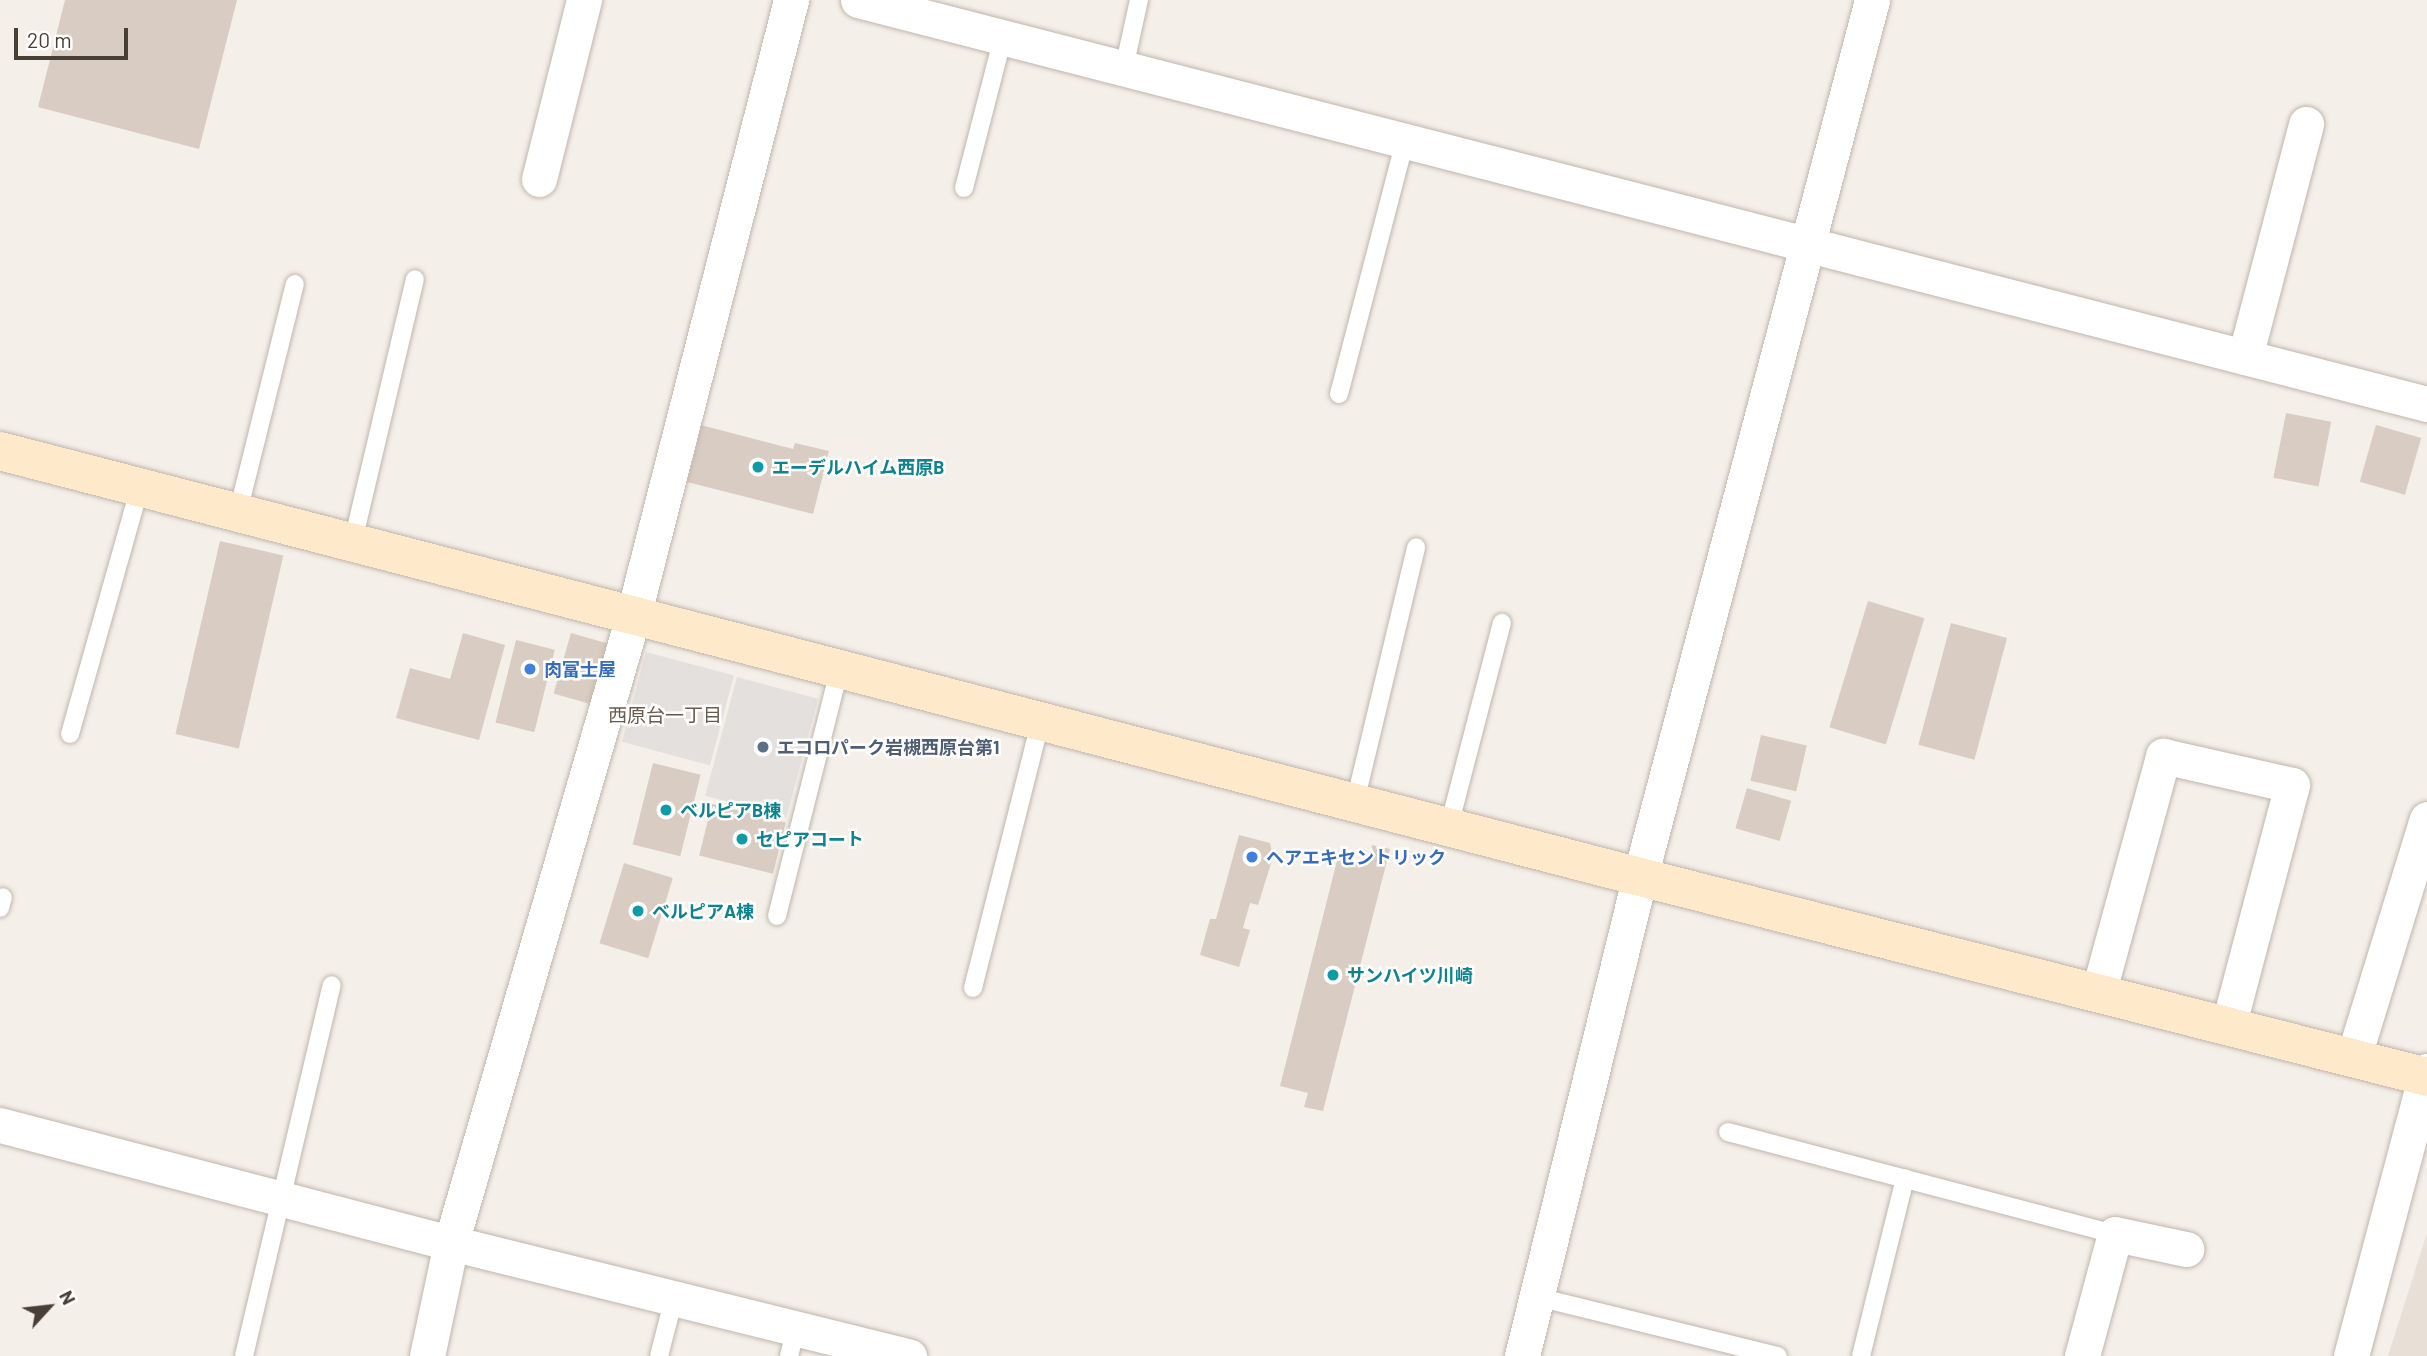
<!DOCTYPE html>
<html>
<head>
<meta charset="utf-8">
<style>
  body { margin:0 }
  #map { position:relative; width:2427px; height:1356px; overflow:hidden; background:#f4efe9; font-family:Barlow,"Noto Sans JP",sans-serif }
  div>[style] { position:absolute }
  .residential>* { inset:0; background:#e8e0d7 }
  .parking>* { inset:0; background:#e3e0de; transform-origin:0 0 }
  .building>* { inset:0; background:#d9ccc2; transform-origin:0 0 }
  .roads { filter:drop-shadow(0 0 2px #c0b6ac) drop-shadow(0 0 2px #c0b6ac) }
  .lane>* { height:18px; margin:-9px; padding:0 9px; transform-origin:9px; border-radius:9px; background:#fff }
  .street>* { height:35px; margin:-17.5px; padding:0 17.5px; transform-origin:17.5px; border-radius:17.5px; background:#fff }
  .secondary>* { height:38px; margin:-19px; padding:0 19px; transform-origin:19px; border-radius:19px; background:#feeaca }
  .dots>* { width:19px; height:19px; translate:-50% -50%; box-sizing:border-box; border:4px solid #fff; border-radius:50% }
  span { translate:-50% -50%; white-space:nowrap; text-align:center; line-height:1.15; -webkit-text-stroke:5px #fff; paint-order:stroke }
  .culture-label { font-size:18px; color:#0d838f; font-weight:700 }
  .left { translate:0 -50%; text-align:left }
  .shop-label { font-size:18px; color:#366cbe; font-weight:700 }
  .service-label { font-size:18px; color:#4e5e75; font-weight:700 }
  .neighbourhood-label { font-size:19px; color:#6b5b4f }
  .north { position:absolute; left:14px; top:1272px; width:70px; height:70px; -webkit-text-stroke:5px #fff; paint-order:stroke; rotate:63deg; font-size:19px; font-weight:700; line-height:28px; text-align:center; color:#483f37 }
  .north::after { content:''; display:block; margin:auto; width:24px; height:32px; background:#483f37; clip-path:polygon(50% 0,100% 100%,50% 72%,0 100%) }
  .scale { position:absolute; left:14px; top:28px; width:114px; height:32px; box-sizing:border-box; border:4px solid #483f37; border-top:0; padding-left:9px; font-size:21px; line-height:24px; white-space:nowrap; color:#483f37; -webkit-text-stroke:5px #fff; paint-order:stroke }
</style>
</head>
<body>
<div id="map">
  <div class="residential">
    <i style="clip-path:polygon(2427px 1233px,2427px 1356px,2388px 1356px)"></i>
  </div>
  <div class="parking">
    <i style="left:646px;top:652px;width:91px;height:93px;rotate:15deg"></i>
    <i style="left:737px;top:677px;width:84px;height:123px;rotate:15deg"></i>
  </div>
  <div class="building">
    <i style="clip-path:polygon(65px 0,237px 0,199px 149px,38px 107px)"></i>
    <i style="left:2286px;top:413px;width:46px;height:66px;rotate:11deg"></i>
    <i style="clip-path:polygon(701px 425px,793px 449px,795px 443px,829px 451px,813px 514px,687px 482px)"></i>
    <i style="left:2376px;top:425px;width:47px;height:59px;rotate:16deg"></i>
    <i style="left:220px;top:541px;width:65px;height:198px;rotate:13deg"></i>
    <i style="left:1868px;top:601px;width:59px;height:132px;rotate:17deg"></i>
    <i style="left:1951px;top:623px;width:58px;height:126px;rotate:15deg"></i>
    <i style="clip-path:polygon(463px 633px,505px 645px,479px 740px,396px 718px,410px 668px,450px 679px)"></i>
    <i style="left:571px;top:633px;width:40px;height:63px;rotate:16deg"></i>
    <i style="left:516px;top:640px;width:40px;height:85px;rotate:14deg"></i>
    <i style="left:1761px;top:735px;width:47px;height:47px;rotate:13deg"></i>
    <i style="left:653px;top:763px;width:49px;height:84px;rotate:14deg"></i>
    <i style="left:1747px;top:788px;width:46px;height:42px;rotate:16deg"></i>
    <i style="left:712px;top:804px;width:76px;height:53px;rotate:14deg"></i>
    <i style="clip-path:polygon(1239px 835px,1270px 843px,1273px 857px,1258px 905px,1250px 903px,1243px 928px,1250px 930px,1239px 967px,1200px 955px,1210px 919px,1216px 919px)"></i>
    <i style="clip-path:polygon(1372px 845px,1390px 849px,1323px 1111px,1304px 1107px,1308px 1093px,1280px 1086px,1338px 857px,1368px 865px)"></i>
    <i style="left:624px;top:863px;width:51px;height:84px;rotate:17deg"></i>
  </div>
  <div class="roads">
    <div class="lane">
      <i style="left:1124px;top:68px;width:70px;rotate:-77.6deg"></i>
      <i style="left:964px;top:188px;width:156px;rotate:-75.5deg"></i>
      <i style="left:1339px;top:394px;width:261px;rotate:-75.4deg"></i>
      <i style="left:238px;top:512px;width:235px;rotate:-76deg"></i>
      <i style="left:353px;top:541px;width:269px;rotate:-76.7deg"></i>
      <i style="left:70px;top:734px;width:258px;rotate:-74.2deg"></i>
      <i style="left:1355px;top:802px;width:262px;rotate:-76.5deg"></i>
      <i style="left:1449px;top:826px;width:210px;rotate:-75.4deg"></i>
      <i style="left:0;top:908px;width:11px;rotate:-75deg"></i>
      <i style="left:777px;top:916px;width:257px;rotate:-75.8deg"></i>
      <i style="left:973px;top:988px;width:276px;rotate:-75.8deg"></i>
      <i style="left:1728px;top:1132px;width:400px;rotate:14.8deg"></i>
      <i style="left:1537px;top:1297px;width:248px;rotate:13.8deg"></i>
      <i style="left:244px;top:1356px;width:381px;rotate:-76.7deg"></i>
      <i style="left:659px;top:1356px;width:60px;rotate:-75.5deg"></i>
      <i style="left:789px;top:1356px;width:29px;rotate:-76deg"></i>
      <i style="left:1861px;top:1356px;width:183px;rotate:-76.1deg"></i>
    </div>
    <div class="street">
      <i style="left:858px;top:0;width:1620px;rotate:14.44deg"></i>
      <i style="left:539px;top:179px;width:185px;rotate:-75.9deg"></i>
      <i style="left:2245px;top:357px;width:241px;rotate:-75.3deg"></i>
      <i style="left:2098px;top:994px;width:247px;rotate:-74.7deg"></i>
      <i style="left:2163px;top:756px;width:132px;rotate:12.7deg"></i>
      <i style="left:2292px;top:785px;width:250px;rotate:104.8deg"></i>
      <i style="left:2353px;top:1059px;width:251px;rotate:-72.9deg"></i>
      <i style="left:0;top:1125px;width:466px;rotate:14.7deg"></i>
      <i style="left:451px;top:1243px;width:472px;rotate:13.9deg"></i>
      <i style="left:427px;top:1356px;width:116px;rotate:-78deg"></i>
      <i style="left:451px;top:1243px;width:656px;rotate:-73.8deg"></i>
      <i style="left:634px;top:613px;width:633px;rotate:-75.63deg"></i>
      <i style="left:1522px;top:1356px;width:493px;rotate:-76.2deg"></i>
      <i style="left:1640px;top:877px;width:907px;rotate:-75.18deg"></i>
      <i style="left:2082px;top:1356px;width:126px;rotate:-74.9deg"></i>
      <i style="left:2115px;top:1234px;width:73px;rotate:11.9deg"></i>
      <i style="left:2351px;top:1356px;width:295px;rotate:-75.1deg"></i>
    </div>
    <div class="secondary">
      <i style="left:0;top:451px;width:1694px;rotate:14.56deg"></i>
      <i style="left:1640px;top:877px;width:812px;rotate:14.26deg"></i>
    </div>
  </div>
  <div class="dots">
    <i style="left:758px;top:467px;background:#0f9aa8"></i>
    <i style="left:530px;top:669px;background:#3f7fe0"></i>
    <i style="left:763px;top:747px;background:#5c6f8a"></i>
    <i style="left:666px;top:810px;background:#0f9aa8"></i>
    <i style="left:742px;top:839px;background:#0f9aa8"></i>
    <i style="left:1252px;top:857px;background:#3f7fe0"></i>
    <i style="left:638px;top:911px;background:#0f9aa8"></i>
    <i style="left:1333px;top:975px;background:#0f9aa8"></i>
  </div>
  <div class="culture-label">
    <span class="left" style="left:772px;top:467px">エーデルハイム西原B</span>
    <span class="left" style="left:680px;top:810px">ベルピアB棟</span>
    <span class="left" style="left:756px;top:839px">セピアコート</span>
    <span class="left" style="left:652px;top:911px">ベルピアA棟</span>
    <span class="left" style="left:1347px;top:975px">サンハイツ川崎</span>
  </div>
  <div class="shop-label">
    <span class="left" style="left:544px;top:669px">肉富士屋</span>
    <span class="left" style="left:1266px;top:857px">ヘアエキセントリック</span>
  </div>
  <div class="service-label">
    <span class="left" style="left:777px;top:747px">エコロパーク岩槻西原台第1</span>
  </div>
  <div class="neighbourhood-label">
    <span style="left:665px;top:715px">西原台一丁目</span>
  </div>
  <div class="north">N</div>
  <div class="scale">20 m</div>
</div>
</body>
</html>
